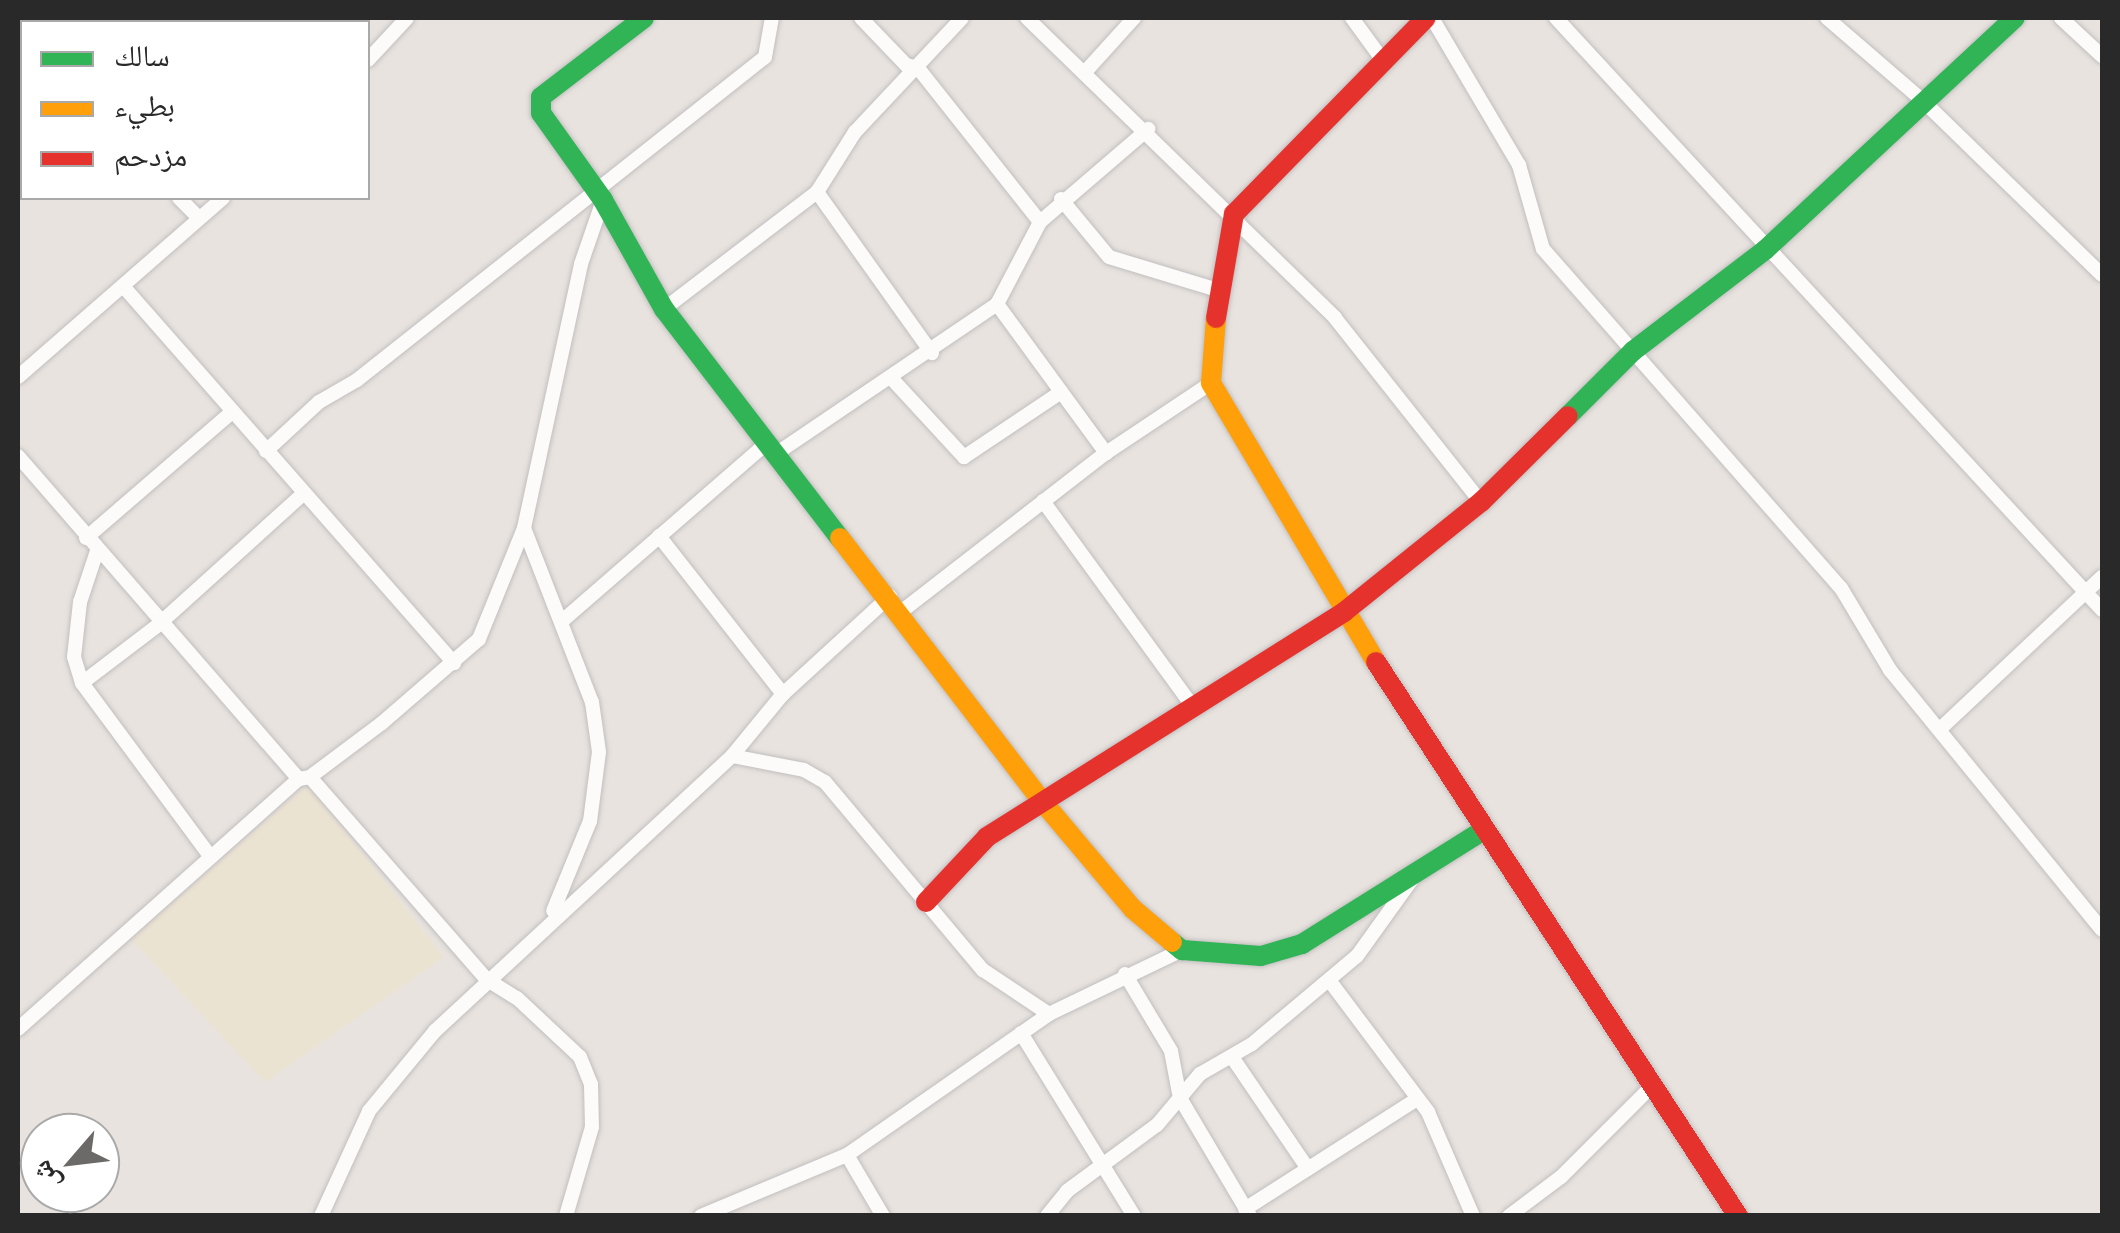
<!DOCTYPE html>
<html>
<head>
<meta charset="utf-8">
<style>
  body { margin:0 }
  #map { position:relative; width:2120px; height:1233px; overflow:hidden; background:#e8e3de; font-family:"Asap Condensed","Noto Naskh Arabic",sans-serif }
  div>[style] { position:absolute }
  .education>* { inset:0; background:#ebe3d2 }
  .roads { filter:drop-shadow(0 0 2px #c1bfc0) drop-shadow(0 0 2px #c1bfc0) }
  .street>* { height:14px; margin:-7px; padding:0 7px; transform-origin:7px; border-radius:7px; background:#fcfbfa }
  .fast>* { height:20px; margin:-10px; padding:0 10px; transform-origin:10px; border-radius:10px; background:#30b455 }
  .slow>* { height:20px; margin:-10px; padding:0 10px; transform-origin:10px; border-radius:10px; background:#ff9f0a }
  .jam>* { height:20px; margin:-10px; padding:0 10px; transform-origin:10px; border-radius:10px; background:#e5322d }
  span { translate:-50% -50%; white-space:nowrap; text-align:center; line-height:1.15; -webkit-text-stroke:8px #fff; paint-order:stroke }
  .frame { position:absolute; inset:0; border:20px solid #292929; pointer-events:none }
  .legend { position:absolute; left:20px; top:20px; width:350px; height:180px; box-sizing:border-box; background:#fff; border:2px solid #a9a9a9; margin:0; padding:12px 18px; list-style:none; font-size:30px; color:#292929 }
  .legend li { display:flex; align-items:center; gap:20px; height:50px }
  .legend b { width:50px; border:2px solid #a9a9a9 }
  .north { position:absolute; left:20px; top:1113px; width:100px; height:100px; box-sizing:border-box; background:#fff; border:2px solid #a9a9a9; border-radius:50%; rotate:242deg; font-size:28px; font-weight:700; line-height:40px; text-align:center; color:#292929 }
  .north::after { content:''; display:block; margin:auto; width:35px; height:45px; background:#6c6a68; clip-path:polygon(50% 0,100% 100%,50% 72%,0 100%) }
</style>
</head>
<body>
<div id="map">
  <div class="education">
    <i style="clip-path:polygon(303px 788px,311px 789px,444px 957px,265px 1082px,131px 939px)"></i>
  </div>
  <div class="roads">
    <div class="street">
      <i style="left:268px;top:18px;width:6px;rotate:45deg"></i>
      <i style="left:861px;top:18px;width:65px;rotate:46.2deg"></i>
      <i style="left:906px;top:65px;width:12px;rotate:14deg"></i>
      <i style="left:918px;top:68px;width:196px;rotate:51.6deg"></i>
      <i style="left:1027px;top:18px;width:430px;rotate:44.2deg"></i>
      <i style="left:1335px;top:318px;width:235px;rotate:51.6deg"></i>
      <i style="left:1352px;top:18px;width:51px;rotate:53.8deg"></i>
      <i style="left:1432px;top:18px;width:171px;rotate:59.4deg"></i>
      <i style="left:1519px;top:165px;width:87px;rotate:74.1deg"></i>
      <i style="left:1543px;top:249px;width:451px;rotate:48.7deg"></i>
      <i style="left:1841px;top:588px;width:96px;rotate:59.1deg"></i>
      <i style="left:1890px;top:670px;width:335px;rotate:50.8deg"></i>
      <i style="left:1556px;top:18px;width:805px;rotate:47.31deg"></i>
      <i style="left:1827px;top:18px;width:124px;rotate:40.8deg"></i>
      <i style="left:1921px;top:99px;width:252px;rotate:44.2deg"></i>
      <i style="left:2061px;top:18px;width:56px;rotate:42.8deg"></i>
      <i style="left:168px;top:22px;width:6px;rotate:-39deg"></i>
      <i style="left:18px;top:31px;width:6px;rotate:51deg"></i>
      <i style="left:368px;top:60px;width:57px;rotate:-47.1deg"></i>
      <i style="left:1086px;top:71px;width:72px;rotate:-47.8deg"></i>
      <i style="left:817px;top:192px;width:198px;rotate:54.5deg"></i>
      <i style="left:179px;top:198px;width:28px;rotate:45deg"></i>
      <i style="left:1061px;top:199px;width:75px;rotate:50.4deg"></i>
      <i style="left:1109px;top:257px;width:117px;rotate:16.9deg"></i>
      <i style="left:123px;top:286px;width:502px;rotate:48.72deg"></i>
      <i style="left:997px;top:304px;width:185px;rotate:53.8deg"></i>
      <i style="left:664px;top:309px;width:193px;rotate:-37.4deg"></i>
      <i style="left:817px;top:192px;width:71px;rotate:-57.7deg"></i>
      <i style="left:855px;top:132px;width:156px;rotate:-46.8deg"></i>
      <i style="left:18px;top:377px;width:272px;rotate:-41.1deg"></i>
      <i style="left:893px;top:380px;width:105px;rotate:47.3deg"></i>
      <i style="left:964px;top:457px;width:117px;rotate:-33.8deg"></i>
      <i style="left:266px;top:451px;width:72px;rotate:-42.8deg"></i>
      <i style="left:319px;top:402px;width:44px;rotate:-30.1deg"></i>
      <i style="left:357px;top:380px;width:520px;rotate:-38.37deg"></i>
      <i style="left:765px;top:57px;width:40px;rotate:-80deg"></i>
      <i style="left:777px;top:453px;width:266px;rotate:-34.1deg"></i>
      <i style="left:997px;top:304px;width:93px;rotate:-62.3deg"></i>
      <i style="left:1040px;top:222px;width:143px;rotate:-40.7deg"></i>
      <i style="left:18px;top:456px;width:428px;rotate:49deg"></i>
      <i style="left:1043px;top:501px;width:255px;rotate:53.9deg"></i>
      <i style="left:524px;top:528px;width:187px;rotate:68.7deg"></i>
      <i style="left:592px;top:702px;width:50px;rotate:82deg"></i>
      <i style="left:599px;top:752px;width:70px;rotate:97.4deg"></i>
      <i style="left:590px;top:821px;width:97px;rotate:112.3deg"></i>
      <i style="left:659px;top:536px;width:201px;rotate:51.9deg"></i>
      <i style="left:86px;top:538px;width:193px;rotate:-40.8deg"></i>
      <i style="left:97px;top:551px;width:54px;rotate:108.4deg"></i>
      <i style="left:80px;top:602px;width:55px;rotate:96.2deg"></i>
      <i style="left:74px;top:657px;width:27px;rotate:73deg"></i>
      <i style="left:82px;top:683px;width:215px;rotate:53.5deg"></i>
      <i style="left:902px;top:611px;width:258px;rotate:-37.8deg"></i>
      <i style="left:1106px;top:453px;width:126px;rotate:-33.7deg"></i>
      <i style="left:561px;top:622px;width:274px;rotate:-41deg"></i>
      <i style="left:82px;top:683px;width:96px;rotate:-37.3deg"></i>
      <i style="left:158px;top:625px;width:195px;rotate:-42.1deg"></i>
      <i style="left:1941px;top:728px;width:221px;rotate:-43.2deg"></i>
      <i style="left:732px;top:756px;width:73px;rotate:11deg"></i>
      <i style="left:804px;top:770px;width:24px;rotate:30deg"></i>
      <i style="left:825px;top:782px;width:246px;rotate:50deg"></i>
      <i style="left:983px;top:970px;width:79px;rotate:33.7deg"></i>
      <i style="left:310px;top:777px;width:268px;rotate:48.9deg"></i>
      <i style="left:486px;top:979px;width:36px;rotate:32deg"></i>
      <i style="left:517px;top:998px;width:86px;rotate:43.1deg"></i>
      <i style="left:580px;top:1057px;width:29px;rotate:68deg"></i>
      <i style="left:591px;top:1084px;width:43px;rotate:88.7deg"></i>
      <i style="left:592px;top:1127px;width:93px;rotate:106.3deg"></i>
      <i style="left:1125px;top:974px;width:90px;rotate:59.1deg"></i>
      <i style="left:1171px;top:1051px;width:48px;rotate:79.2deg"></i>
      <i style="left:1180px;top:1098px;width:137px;rotate:59.3deg"></i>
      <i style="left:1329px;top:980px;width:165px;rotate:53.1deg"></i>
      <i style="left:1428px;top:1112px;width:113px;rotate:66.6deg"></i>
      <i style="left:18px;top:1029px;width:376px;rotate:-41.7deg"></i>
      <i style="left:299px;top:779px;width:11px;rotate:-10deg"></i>
      <i style="left:310px;top:777px;width:90px;rotate:-36.9deg"></i>
      <i style="left:382px;top:723px;width:128px;rotate:-40.9deg"></i>
      <i style="left:479px;top:639px;width:120px;rotate:-67.9deg"></i>
      <i style="left:524px;top:528px;width:270px;rotate:-77.8deg"></i>
      <i style="left:581px;top:264px;width:68px;rotate:-71deg"></i>
      <i style="left:1021px;top:1033px;width:215px;rotate:58.3deg"></i>
      <i style="left:1232px;top:1057px;width:135px;rotate:55.8deg"></i>
      <i style="left:847px;top:1155px;width:71px;rotate:59.5deg"></i>
      <i style="left:1245px;top:1209px;width:204px;rotate:-32.6deg"></i>
      <i style="left:321px;top:1216px;width:115px;rotate:-65.4deg"></i>
      <i style="left:369px;top:1111px;width:104px;rotate:-50.5deg"></i>
      <i style="left:435px;top:1031px;width:405px;rotate:-42.8deg"></i>
      <i style="left:732px;top:756px;width:80px;rotate:-50.6deg"></i>
      <i style="left:783px;top:694px;width:145px;rotate:-42.5deg"></i>
      <i style="left:701px;top:1216px;width:158px;rotate:-22.7deg"></i>
      <i style="left:847px;top:1155px;width:246px;rotate:-34.9deg"></i>
      <i style="left:1049px;top:1014px;width:148px;rotate:-25.7deg"></i>
      <i style="left:1047px;top:1216px;width:32px;rotate:-51deg"></i>
      <i style="left:1067px;top:1191px;width:112px;rotate:-36.3deg"></i>
      <i style="left:1157px;top:1125px;width:67px;rotate:-49.9deg"></i>
      <i style="left:1200px;top:1074px;width:60px;rotate:-30deg"></i>
      <i style="left:1252px;top:1044px;width:137px;rotate:-40deg"></i>
      <i style="left:1357px;top:956px;width:96px;rotate:-54.3deg"></i>
      <i style="left:1509px;top:1216px;width:65px;rotate:-36.9deg"></i>
      <i style="left:1561px;top:1177px;width:132px;rotate:-45deg"></i>
    </div>
    <div class="fast">
      <i style="left:644px;top:18px;width:130px;rotate:142.5deg"></i>
      <i style="left:541px;top:97px;width:16px;rotate:90deg"></i>
      <i style="left:541px;top:113px;width:107px;rotate:54.5deg"></i>
      <i style="left:603px;top:200px;width:125px;rotate:60.8deg"></i>
      <i style="left:664px;top:309px;width:289px;rotate:52.5deg"></i>
      <i style="left:1568px;top:416px;width:92px;rotate:-45deg"></i>
      <i style="left:1633px;top:351px;width:166px;rotate:-37.4deg"></i>
      <i style="left:1765px;top:250px;width:341px;rotate:-42.9deg"></i>
      <i style="left:1172px;top:942px;width:13px;rotate:39deg"></i>
      <i style="left:1182px;top:950px;width:79px;rotate:4.3deg"></i>
      <i style="left:1261px;top:956px;width:43px;rotate:-16.3deg"></i>
      <i style="left:1302px;top:944px;width:216px;rotate:-32.1deg"></i>
    </div>
    <div class="slow">
      <i style="left:1216px;top:318px;width:65px;rotate:94.4deg"></i>
      <i style="left:1211px;top:383px;width:324px;rotate:59.4deg"></i>
      <i style="left:840px;top:538px;width:332px;rotate:52.5deg"></i>
      <i style="left:1042px;top:801px;width:141px;rotate:49.9deg"></i>
      <i style="left:1133px;top:909px;width:51px;rotate:40.2deg"></i>
    </div>
    <div class="jam">
      <i style="left:1216px;top:318px;width:106px;rotate:-80.2deg"></i>
      <i style="left:1234px;top:214px;width:274px;rotate:-45.6deg"></i>
      <i style="left:1376px;top:662px;width:662px;rotate:56.84deg"></i>
      <i style="left:926px;top:902px;width:89px;rotate:-46.8deg"></i>
      <i style="left:987px;top:837px;width:422px;rotate:-32.2deg"></i>
      <i style="left:1344px;top:612px;width:176px;rotate:-38.8deg"></i>
      <i style="left:1481px;top:502px;width:122px;rotate:-44.7deg"></i>
    </div>
  </div>
  <div class="frame"></div>
  <ul class="legend">
  <li><b style="height:12px;background:#30b455"></b>سالك</li>
  <li><b style="height:12px;background:#ff9f0a"></b>بطيء</li>
  <li><b style="height:12px;background:#e5322d"></b>مزدحم</li>
  </ul>
  <div class="north">ش</div>
</div>
</body>
</html>
